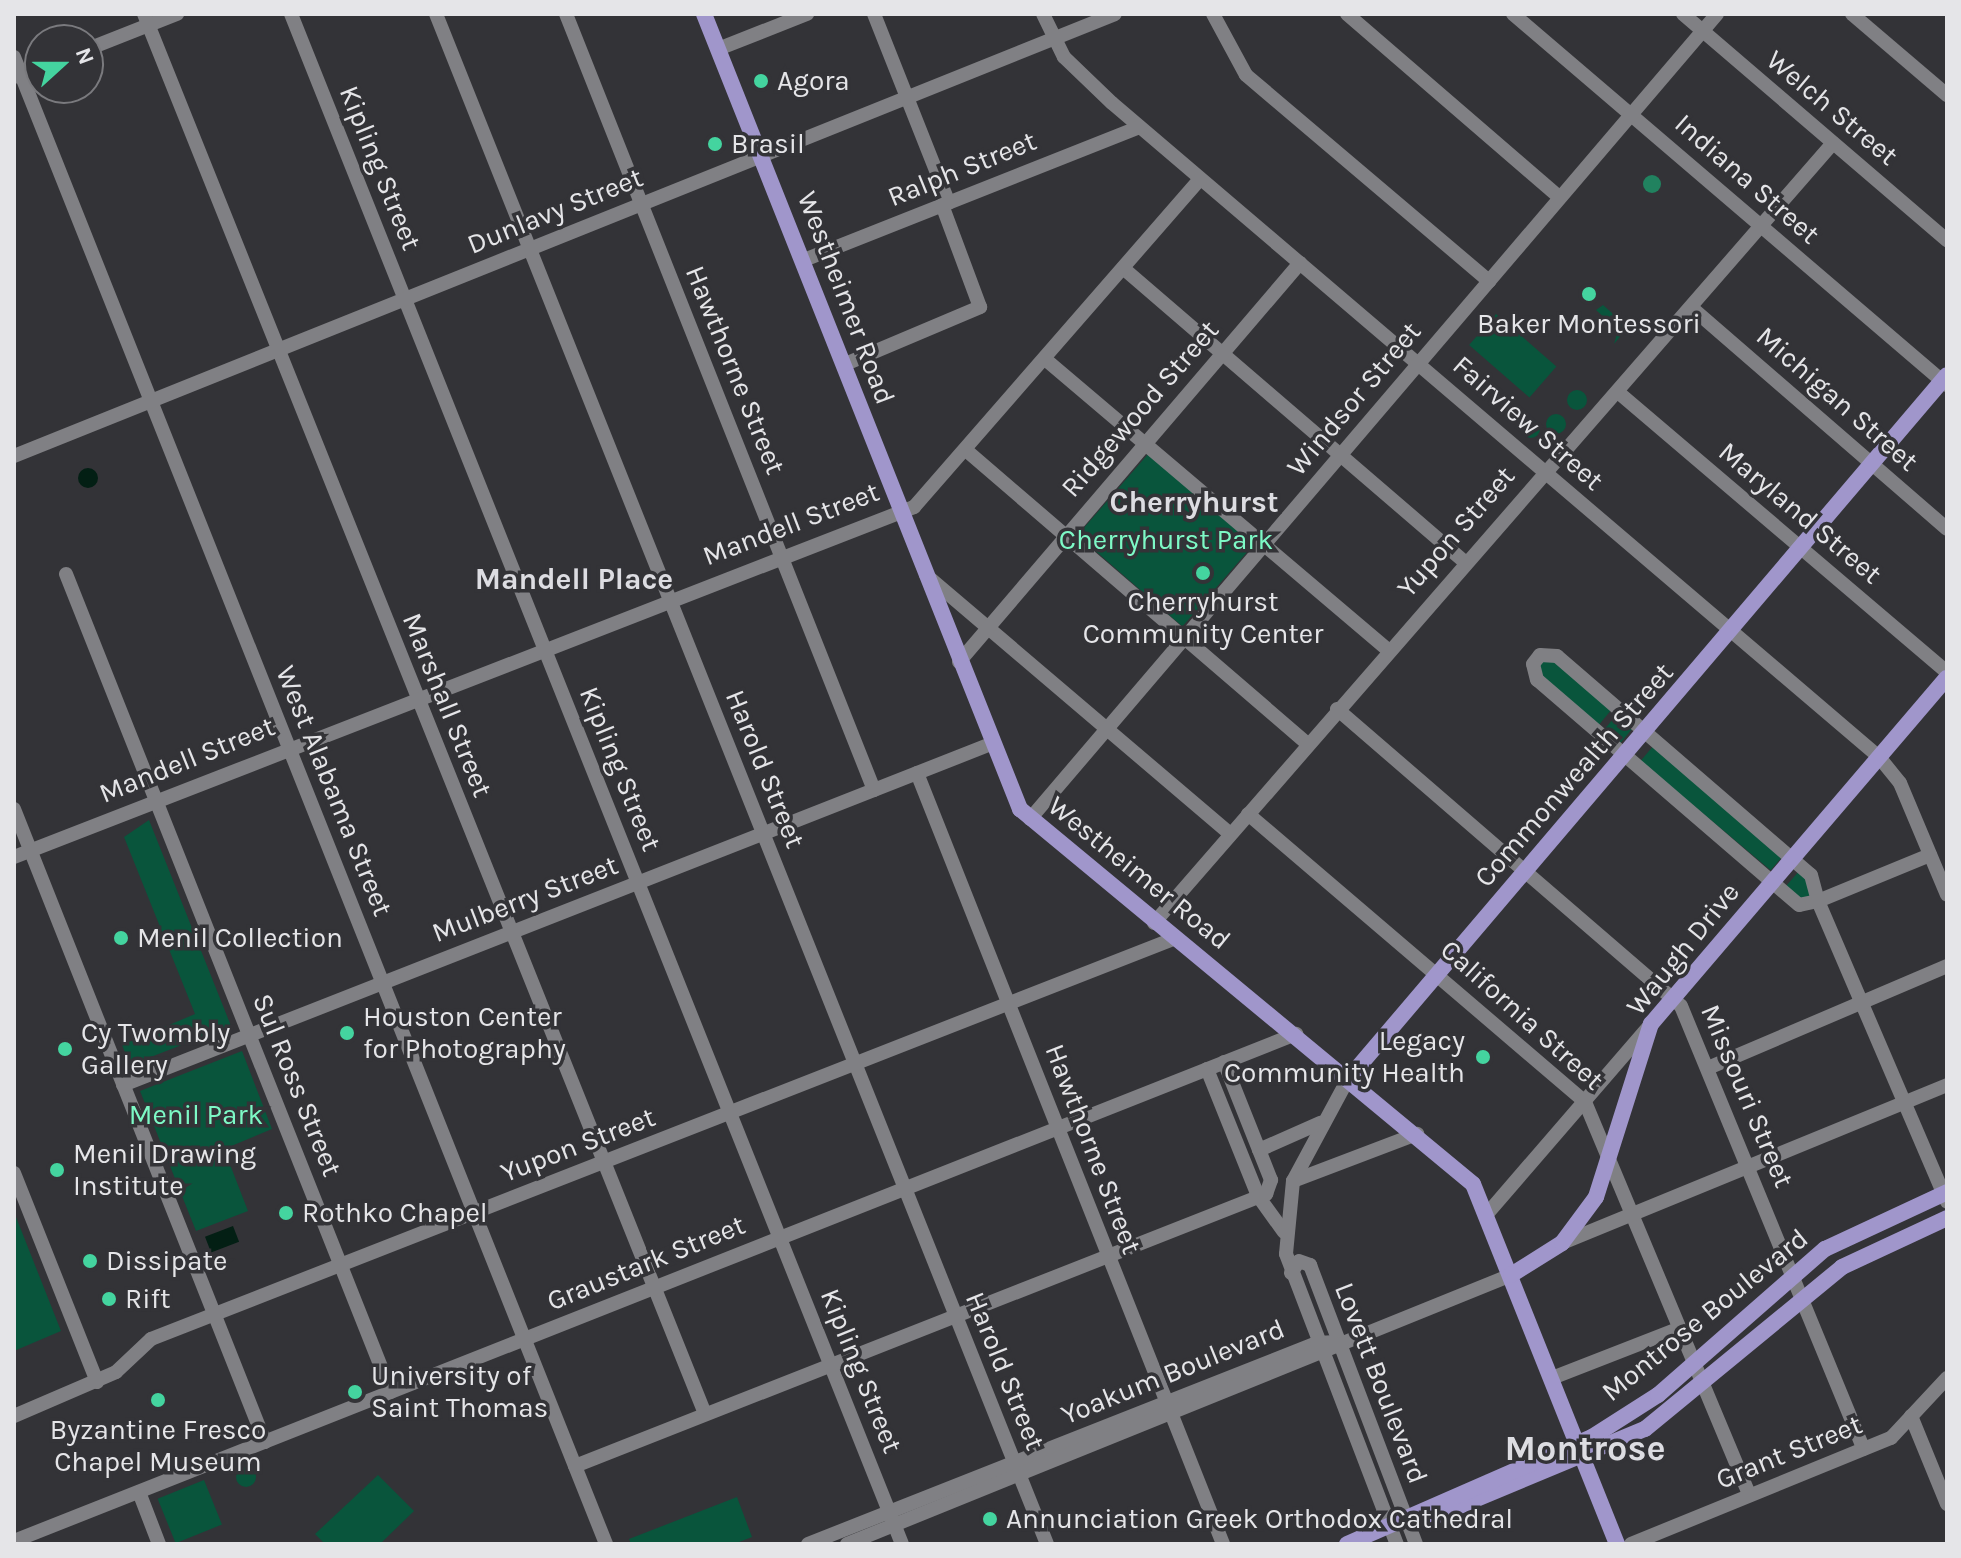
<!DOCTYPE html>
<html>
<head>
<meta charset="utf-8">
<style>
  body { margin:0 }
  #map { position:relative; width:1961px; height:1558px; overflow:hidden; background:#333337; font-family:Karla,sans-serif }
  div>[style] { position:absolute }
  .green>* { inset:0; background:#09553c; transform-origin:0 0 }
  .round { border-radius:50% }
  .forest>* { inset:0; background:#21825f }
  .water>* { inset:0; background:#031f14; transform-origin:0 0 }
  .minor>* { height:14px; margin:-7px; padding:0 7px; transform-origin:7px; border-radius:7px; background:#808084 }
  .major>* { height:16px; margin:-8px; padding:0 8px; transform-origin:8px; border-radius:8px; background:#a096cb }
  .dots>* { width:22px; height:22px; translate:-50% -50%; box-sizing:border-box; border:4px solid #333337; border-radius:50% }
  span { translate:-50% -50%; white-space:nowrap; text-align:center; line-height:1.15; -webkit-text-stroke:7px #333337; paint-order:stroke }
  .poi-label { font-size:28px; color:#e5e5e8 }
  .left { translate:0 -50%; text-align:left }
  .right { translate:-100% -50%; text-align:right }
  .street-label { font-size:28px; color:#e5e5e8 }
  .park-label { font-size:28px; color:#7df9c6 }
  .neighbourhood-label { font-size:30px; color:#dddde2; font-weight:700 }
  .district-label { font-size:36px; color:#dddde2; font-weight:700 }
  .frame { position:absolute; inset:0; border:16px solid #e5e5e8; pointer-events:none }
  .north { position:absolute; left:24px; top:24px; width:80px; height:80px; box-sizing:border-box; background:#333337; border:2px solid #7a7a7e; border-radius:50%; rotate:69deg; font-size:22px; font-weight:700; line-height:32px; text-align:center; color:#e5e5e8 }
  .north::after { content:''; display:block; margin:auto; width:28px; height:36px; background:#44d49f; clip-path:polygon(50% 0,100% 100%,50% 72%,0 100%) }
</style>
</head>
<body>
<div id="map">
  <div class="green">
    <i style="clip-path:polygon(1603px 305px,1628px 327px,1614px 344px,1618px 330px,1596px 310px)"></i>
    <i style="left:1496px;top:314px;width:80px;height:41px;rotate:41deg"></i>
    <i class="round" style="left:1567px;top:390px;width:20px;height:20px"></i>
    <i class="round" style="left:1546px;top:414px;width:20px;height:20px"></i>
    <i class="round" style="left:1522px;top:420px;width:18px;height:18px"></i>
    <i style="left:1149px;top:453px;width:139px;height:109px;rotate:41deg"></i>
    <i style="clip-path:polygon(1550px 658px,1612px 709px,1598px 726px,1540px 676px,1539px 662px)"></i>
    <i style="left:1617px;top:714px;width:21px;height:21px;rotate:39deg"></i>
    <i style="left:1654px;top:745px;width:170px;height:21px;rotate:40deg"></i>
    <i style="clip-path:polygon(149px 820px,231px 1026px,130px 1065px,122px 1045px,195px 1014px,124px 837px)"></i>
    <i style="clip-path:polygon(1800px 870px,1815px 892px,1802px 900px,1786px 886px)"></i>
    <i style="clip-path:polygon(242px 1051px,272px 1129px,224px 1149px,248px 1211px,196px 1231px,140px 1091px)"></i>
    <i style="clip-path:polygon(14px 1212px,61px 1331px,14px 1351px)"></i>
    <i class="round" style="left:236px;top:1467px;width:20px;height:20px"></i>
    <i style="clip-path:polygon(378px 1475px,414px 1511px,381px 1543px,325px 1544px,315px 1534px)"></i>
    <i style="left:204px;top:1480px;width:48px;height:50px;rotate:68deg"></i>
    <i style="clip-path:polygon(737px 1497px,752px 1537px,734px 1544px,631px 1544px,629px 1539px)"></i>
  </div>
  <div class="forest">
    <i class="round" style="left:1643px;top:175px;width:18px;height:18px"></i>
  </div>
  <div class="water">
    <i class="round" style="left:78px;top:468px;width:20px;height:20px"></i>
    <i style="left:233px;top:1226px;width:17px;height:30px;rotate:69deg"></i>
  </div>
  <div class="minor">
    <i style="left:144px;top:14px;width:1508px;rotate:68.16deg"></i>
    <i style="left:291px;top:14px;width:1647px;rotate:68.23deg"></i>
    <i style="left:436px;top:14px;width:1647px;rotate:68.23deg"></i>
    <i style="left:566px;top:14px;width:835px;rotate:68.35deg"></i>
    <i style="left:874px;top:14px;width:203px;rotate:68.4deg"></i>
    <i style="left:1043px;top:14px;width:48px;rotate:64deg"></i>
    <i style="left:1064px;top:57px;width:66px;rotate:43.8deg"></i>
    <i style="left:1112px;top:103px;width:1008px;rotate:40.45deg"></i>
    <i style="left:1879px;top:757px;width:33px;rotate:51deg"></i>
    <i style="left:1900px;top:783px;width:121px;rotate:67.2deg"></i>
    <i style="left:1213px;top:14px;width:69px;rotate:61.6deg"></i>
    <i style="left:1246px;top:75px;width:319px;rotate:40.3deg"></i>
    <i style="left:1347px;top:14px;width:279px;rotate:40.8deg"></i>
    <i style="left:1513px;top:14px;width:571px;rotate:40.53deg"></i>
    <i style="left:1683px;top:14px;width:348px;rotate:40.6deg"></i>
    <i style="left:1852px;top:14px;width:125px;rotate:40.5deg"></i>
    <i style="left:88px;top:49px;width:96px;rotate:-21.5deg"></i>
    <i style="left:718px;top:49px;width:96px;rotate:-21.5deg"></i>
    <i style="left:14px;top:57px;width:1601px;rotate:68.29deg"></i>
    <i style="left:14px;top:77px;width:28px;rotate:-21deg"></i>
    <i style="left:804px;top:260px;width:361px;rotate:-21.6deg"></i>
    <i style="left:1123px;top:268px;width:450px;rotate:40.7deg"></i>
    <i style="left:1692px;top:308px;width:337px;rotate:40.9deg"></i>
    <i style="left:1045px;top:359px;width:450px;rotate:40.3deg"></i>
    <i style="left:843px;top:365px;width:149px;rotate:-22.9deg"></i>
    <i style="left:980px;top:307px;width:109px;rotate:-110.4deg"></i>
    <i style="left:1619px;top:393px;width:431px;rotate:40.4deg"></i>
    <i style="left:967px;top:451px;width:450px;rotate:40.7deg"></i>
    <i style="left:14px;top:456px;width:1186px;rotate:-21.87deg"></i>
    <i style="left:66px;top:574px;width:880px;rotate:68.33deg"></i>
    <i style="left:926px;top:575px;width:399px;rotate:40.4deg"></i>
    <i style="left:959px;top:662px;width:525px;rotate:-49.48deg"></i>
    <i style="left:1337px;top:709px;width:454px;rotate:40.8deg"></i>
    <i style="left:1681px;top:1006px;width:479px;rotate:67.6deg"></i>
    <i style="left:917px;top:773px;width:830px;rotate:68.35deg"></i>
    <i style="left:14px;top:809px;width:681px;rotate:68.37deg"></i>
    <i style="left:1248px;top:814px;width:443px;rotate:40.5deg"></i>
    <i style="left:1585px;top:1102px;width:426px;rotate:67.3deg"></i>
    <i style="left:1030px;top:819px;width:1058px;rotate:-49.52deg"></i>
    <i style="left:1930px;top:855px;width:121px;rotate:157.7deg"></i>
    <i style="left:1818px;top:901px;width:19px;rotate:168deg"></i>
    <i style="left:1799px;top:905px;width:345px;rotate:-139.3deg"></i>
    <i style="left:1537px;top:680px;width:16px;rotate:-104deg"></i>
    <i style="left:1533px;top:664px;width:11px;rotate:-52deg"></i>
    <i style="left:1540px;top:655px;width:17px;rotate:3deg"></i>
    <i style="left:1557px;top:656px;width:335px;rotate:40.8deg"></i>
    <i style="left:1811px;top:875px;width:27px;rotate:75deg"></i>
    <i style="left:1818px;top:901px;width:327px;rotate:66.8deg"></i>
    <i style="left:14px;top:857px;width:966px;rotate:-21.25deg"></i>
    <i style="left:914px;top:507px;width:435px;rotate:-48.9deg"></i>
    <i style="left:1154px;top:923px;width:1034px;rotate:-48.96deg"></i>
    <i style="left:1708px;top:1068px;width:260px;rotate:-23.1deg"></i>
    <i style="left:1207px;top:1069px;width:137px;rotate:68.1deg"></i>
    <i style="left:1258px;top:1196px;width:44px;rotate:54.2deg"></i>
    <i style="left:1348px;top:1079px;width:116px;rotate:118.3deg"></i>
    <i style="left:1293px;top:1181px;width:73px;rotate:95.5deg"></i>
    <i style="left:1286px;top:1254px;width:311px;rotate:69.1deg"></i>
    <i style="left:123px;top:1085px;width:933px;rotate:-21.45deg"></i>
    <i style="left:1259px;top:1150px;width:67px;rotate:-23.9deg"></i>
    <i style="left:14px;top:1173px;width:225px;rotate:68.3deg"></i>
    <i style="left:1293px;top:1181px;width:133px;rotate:-20.8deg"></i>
    <i style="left:1487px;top:1214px;width:251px;rotate:-49.2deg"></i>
    <i style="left:1562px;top:1243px;width:416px;rotate:-22.3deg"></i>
    <i style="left:1291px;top:1273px;width:14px;rotate:-56deg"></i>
    <i style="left:1299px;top:1261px;width:12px;rotate:20deg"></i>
    <i style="left:1310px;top:1265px;width:298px;rotate:69.2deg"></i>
    <i style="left:1552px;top:1378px;width:137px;rotate:-21.3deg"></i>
    <i style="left:14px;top:1416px;width:111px;rotate:-23.3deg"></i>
    <i style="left:116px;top:1372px;width:48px;rotate:-43.3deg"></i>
    <i style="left:151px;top:1339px;width:1097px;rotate:-21.37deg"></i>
    <i style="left:1911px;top:1416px;width:95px;rotate:67.8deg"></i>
    <i style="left:575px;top:1466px;width:743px;rotate:-21.49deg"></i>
    <i style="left:1266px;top:1194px;width:15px;rotate:-70deg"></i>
    <i style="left:1271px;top:1180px;width:127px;rotate:-111.7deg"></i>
    <i style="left:139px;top:1492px;width:56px;rotate:69deg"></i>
    <i style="left:14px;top:1541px;width:1379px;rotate:-21.58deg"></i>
    <i style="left:808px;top:1544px;width:547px;rotate:-21.55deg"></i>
    <i style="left:1317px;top:1343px;width:19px;rotate:-3deg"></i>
    <i style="left:847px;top:1544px;width:716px;rotate:-22.05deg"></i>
    <i style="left:1631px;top:1544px;width:281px;rotate:-22.2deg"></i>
    <i style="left:1891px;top:1438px;width:82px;rotate:-47deg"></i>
  </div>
  <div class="major">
    <i style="left:704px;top:14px;width:856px;rotate:68.32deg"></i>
    <i style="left:1020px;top:809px;width:588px;rotate:39.62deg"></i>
    <i style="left:1473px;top:1184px;width:388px;rotate:68.2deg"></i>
    <i style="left:1348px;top:1079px;width:924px;rotate:-49.61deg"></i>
    <i style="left:1511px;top:1275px;width:60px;rotate:-32.1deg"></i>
    <i style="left:1562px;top:1243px;width:57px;rotate:-53.5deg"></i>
    <i style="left:1596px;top:1197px;width:182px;rotate:-72.4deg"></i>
    <i style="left:1651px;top:1024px;width:455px;rotate:-49.5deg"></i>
    <i style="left:1411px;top:1519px;width:15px;rotate:4deg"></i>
    <i style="left:1426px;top:1520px;width:237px;rotate:-22.6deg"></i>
    <i style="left:1645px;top:1429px;width:255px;rotate:-39.4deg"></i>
    <i style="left:1842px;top:1267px;width:116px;rotate:-25deg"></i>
    <i style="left:1347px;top:1544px;width:267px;rotate:-23.6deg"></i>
    <i style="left:1592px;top:1437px;width:78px;rotate:-32.5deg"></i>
    <i style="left:1658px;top:1395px;width:222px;rotate:-41.2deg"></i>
    <i style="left:1825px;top:1249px;width:135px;rotate:-25deg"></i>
  </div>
  <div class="dots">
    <i style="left:761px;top:81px;background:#44d49f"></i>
    <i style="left:715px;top:144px;background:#44d49f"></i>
    <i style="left:1589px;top:294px;background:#44d49f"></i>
    <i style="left:1203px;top:573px;background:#44d49f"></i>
    <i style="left:121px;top:938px;background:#44d49f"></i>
    <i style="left:347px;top:1033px;background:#44d49f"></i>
    <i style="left:65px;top:1049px;background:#44d49f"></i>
    <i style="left:1483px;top:1057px;background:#44d49f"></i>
    <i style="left:57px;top:1170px;background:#44d49f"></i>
    <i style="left:286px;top:1213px;background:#44d49f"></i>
    <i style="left:90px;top:1261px;background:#44d49f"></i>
    <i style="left:109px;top:1299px;background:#44d49f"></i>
    <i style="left:355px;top:1392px;background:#44d49f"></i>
    <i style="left:158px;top:1400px;background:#44d49f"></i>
    <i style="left:990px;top:1519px;background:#44d49f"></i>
  </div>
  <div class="poi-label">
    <span class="left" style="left:777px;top:81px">Agora</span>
    <span class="left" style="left:731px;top:144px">Brasil</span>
    <span style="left:1589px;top:324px">Baker Montessori</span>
    <span style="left:1203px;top:618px">Cherryhurst<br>Community Center</span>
    <span class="left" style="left:137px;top:938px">Menil Collection</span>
    <span class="left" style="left:363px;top:1033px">Houston Center<br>for Photography</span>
    <span class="left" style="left:81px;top:1049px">Cy Twombly<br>Gallery</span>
    <span class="right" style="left:1465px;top:1057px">Legacy<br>Community Health</span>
    <span class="left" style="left:73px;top:1170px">Menil Drawing<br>Institute</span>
    <span class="left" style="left:302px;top:1213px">Rothko Chapel</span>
    <span class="left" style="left:106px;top:1261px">Dissipate</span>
    <span class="left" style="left:125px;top:1299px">Rift</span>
    <span class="left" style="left:371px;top:1392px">University of<br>Saint Thomas</span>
    <span style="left:158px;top:1446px">Byzantine Fresco<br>Chapel Museum</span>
    <span class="left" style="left:1006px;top:1519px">Annunciation Greek Orthodox Cathedral</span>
  </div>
  <div class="street-label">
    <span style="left:1832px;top:108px;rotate:40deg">Welch Street</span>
    <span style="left:380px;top:168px;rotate:68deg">Kipling Street</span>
    <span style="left:962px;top:169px;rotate:-22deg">Ralph Street</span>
    <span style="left:1747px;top:179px;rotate:41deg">Indiana Street</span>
    <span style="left:555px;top:211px;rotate:-22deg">Dunlavy Street</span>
    <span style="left:846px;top:298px;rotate:69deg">Westheimer Road</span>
    <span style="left:735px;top:370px;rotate:68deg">Hawthorne Street</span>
    <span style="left:1354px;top:399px;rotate:-50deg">Windsor Street</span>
    <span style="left:1837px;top:399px;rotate:41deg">Michigan Street</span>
    <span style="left:1140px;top:409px;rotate:-49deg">Ridgewood Street</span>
    <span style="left:1528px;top:423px;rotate:41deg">Fairview Street</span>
    <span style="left:1800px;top:513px;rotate:40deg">Maryland Street</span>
    <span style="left:791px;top:524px;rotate:-21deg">Mandell Street</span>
    <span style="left:1456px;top:532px;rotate:-49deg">Yupon Street</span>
    <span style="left:447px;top:705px;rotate:68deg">Marshall Street</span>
    <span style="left:187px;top:760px;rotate:-22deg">Mandell Street</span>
    <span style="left:620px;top:769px;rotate:68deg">Kipling Street</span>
    <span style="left:765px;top:769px;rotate:68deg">Harold Street</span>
    <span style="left:1574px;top:775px;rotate:-49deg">Commonwealth Street</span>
    <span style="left:334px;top:791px;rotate:68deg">West Alabama Street</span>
    <span style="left:1139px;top:873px;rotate:39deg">Westheimer Road</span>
    <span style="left:525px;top:899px;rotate:-21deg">Mulberry Street</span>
    <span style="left:1683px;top:949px;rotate:-51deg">Waugh Drive</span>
    <span style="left:1522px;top:1015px;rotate:42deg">California Street</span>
    <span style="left:297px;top:1085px;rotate:68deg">Sul Ross Street</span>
    <span style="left:1747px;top:1096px;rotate:67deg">Missouri Street</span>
    <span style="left:578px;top:1145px;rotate:-21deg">Yupon Street</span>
    <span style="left:1093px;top:1149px;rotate:69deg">Hawthorne Street</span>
    <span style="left:646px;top:1263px;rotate:-22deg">Graustark Street</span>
    <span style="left:1705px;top:1315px;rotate:-39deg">Montrose Boulevard</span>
    <span style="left:861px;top:1371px;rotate:68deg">Kipling Street</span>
    <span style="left:1005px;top:1371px;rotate:68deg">Harold Street</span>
    <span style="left:1173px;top:1372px;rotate:-22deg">Yoakum Boulevard</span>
    <span style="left:1381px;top:1383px;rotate:69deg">Lovett Boulevard</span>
    <span style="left:1789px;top:1452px;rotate:-22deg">Grant Street</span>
  </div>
  <div class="park-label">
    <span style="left:1166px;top:540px">Cherryhurst Park</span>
    <span style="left:196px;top:1115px">Menil Park</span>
  </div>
  <div class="neighbourhood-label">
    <span style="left:1194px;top:502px">Cherryhurst</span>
    <span style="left:574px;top:579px">Mandell Place</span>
  </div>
  <div class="district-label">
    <span style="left:1585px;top:1449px">Montrose</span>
  </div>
  <div class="frame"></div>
  <div class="north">N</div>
</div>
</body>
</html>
